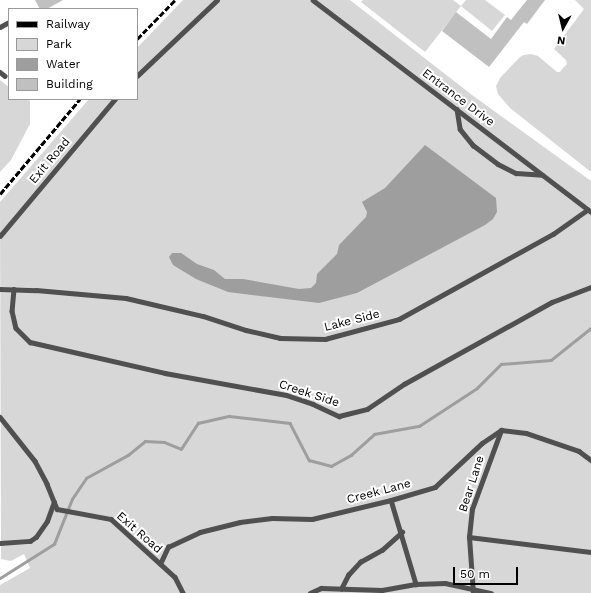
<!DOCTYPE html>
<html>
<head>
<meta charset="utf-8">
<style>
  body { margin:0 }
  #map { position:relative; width:591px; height:593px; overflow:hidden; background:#fff; font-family:"Work Sans",sans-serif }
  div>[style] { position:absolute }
  .green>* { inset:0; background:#d7d7d7 }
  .water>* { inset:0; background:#9e9e9e }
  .stream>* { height:2.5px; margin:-1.25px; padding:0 1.25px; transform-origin:1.25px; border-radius:1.25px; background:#9e9e9e }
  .building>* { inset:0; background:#c0c0c0 }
  .service>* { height:4.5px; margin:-2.25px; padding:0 2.25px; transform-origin:2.25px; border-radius:2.25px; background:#505050 }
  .rail>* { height:2.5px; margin-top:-1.25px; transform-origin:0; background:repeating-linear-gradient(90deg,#000 0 6px,transparent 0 8px) }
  span { translate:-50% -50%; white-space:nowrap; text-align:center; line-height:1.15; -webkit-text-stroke:4px #fff; paint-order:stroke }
  .street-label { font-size:12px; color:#000 }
  .legend { position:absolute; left:8px; top:8px; width:130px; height:92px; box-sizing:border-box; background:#fff; border:1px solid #999; margin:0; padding:5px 7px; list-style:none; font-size:12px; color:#000 }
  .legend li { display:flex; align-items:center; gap:8px; height:20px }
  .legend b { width:20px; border:1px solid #999 }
  .north { position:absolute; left:543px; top:8px; width:40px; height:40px; -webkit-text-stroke:3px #fff; paint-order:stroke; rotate:188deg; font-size:11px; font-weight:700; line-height:16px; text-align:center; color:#000 }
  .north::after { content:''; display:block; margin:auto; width:14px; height:18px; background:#000; clip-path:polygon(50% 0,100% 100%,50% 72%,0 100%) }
  .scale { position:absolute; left:453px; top:567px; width:65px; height:18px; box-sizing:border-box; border:2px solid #000; border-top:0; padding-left:5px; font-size:12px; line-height:14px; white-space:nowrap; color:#000; -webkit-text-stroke:3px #fff; paint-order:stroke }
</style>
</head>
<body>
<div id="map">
  <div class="green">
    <i style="clip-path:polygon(183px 0,350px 0,472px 95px,591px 181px,591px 593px,0 593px,0 585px,30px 568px,24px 554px,11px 561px,1px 559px,0 202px,89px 99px,137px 99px,137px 48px)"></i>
    <i style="clip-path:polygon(363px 0,453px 0,461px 6px,466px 0,485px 0,505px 15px,492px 31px,461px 6px,425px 52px,361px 2px)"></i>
    <i style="clip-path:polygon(575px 0,591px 0,591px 172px,510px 108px,498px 94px,496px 86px,500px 78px,520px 57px,524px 55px,531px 54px,538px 56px,557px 72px,560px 72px,563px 68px,567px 64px,566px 60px,554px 49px,584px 9px)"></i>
    <i style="clip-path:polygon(0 80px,9px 87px,9px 99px,27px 99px,30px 101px,30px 124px,11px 160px,0 172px)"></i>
  </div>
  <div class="water">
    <i style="clip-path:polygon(425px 145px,496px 198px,497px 212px,493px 219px,485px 225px,357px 293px,319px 303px,228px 292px,196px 279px,173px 265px,169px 257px,172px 253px,181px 253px,197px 264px,214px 270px,225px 279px,243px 279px,299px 289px,311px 288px,316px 283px,317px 274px,337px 254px,339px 245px,366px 217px,367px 212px,362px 202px,385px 188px)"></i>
  </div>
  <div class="stream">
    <i style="left:0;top:578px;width:64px;rotate:-32.2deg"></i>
    <i style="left:54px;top:544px;width:48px;rotate:-68.2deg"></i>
    <i style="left:72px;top:499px;width:25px;rotate:-56deg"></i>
    <i style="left:86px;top:478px;width:48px;rotate:-28.7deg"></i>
    <i style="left:128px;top:455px;width:22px;rotate:-39deg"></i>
    <i style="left:145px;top:441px;width:19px;rotate:3deg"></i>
    <i style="left:164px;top:442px;width:18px;rotate:22deg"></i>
    <i style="left:181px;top:449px;width:31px;rotate:-57deg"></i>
    <i style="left:198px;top:423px;width:32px;rotate:-13deg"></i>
    <i style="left:229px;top:416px;width:61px;rotate:6.5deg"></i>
    <i style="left:290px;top:423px;width:42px;rotate:62.8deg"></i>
    <i style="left:309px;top:460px;width:23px;rotate:15deg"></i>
    <i style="left:331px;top:466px;width:23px;rotate:-29deg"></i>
    <i style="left:351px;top:455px;width:31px;rotate:-42deg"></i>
    <i style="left:374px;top:434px;width:46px;rotate:-10.1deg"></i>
    <i style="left:419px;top:426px;width:69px;rotate:-33.2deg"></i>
    <i style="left:477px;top:388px;width:34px;rotate:-45deg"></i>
    <i style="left:501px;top:364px;width:50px;rotate:-4.6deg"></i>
    <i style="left:551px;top:360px;width:51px;rotate:-38.7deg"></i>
  </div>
  <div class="building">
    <i style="clip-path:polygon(35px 0,63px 0,47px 9px,40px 9px)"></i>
    <i style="clip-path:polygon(527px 0,545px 0,527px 24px,524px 22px,489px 67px,442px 31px,456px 12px,491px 39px,507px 17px,511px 20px)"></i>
  </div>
  <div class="service">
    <i style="left:313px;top:0;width:350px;rotate:37.3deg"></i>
    <i style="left:0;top:27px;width:10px;rotate:-29deg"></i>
    <i style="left:0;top:72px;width:6px;rotate:39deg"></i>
    <i style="left:137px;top:76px;width:110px;rotate:-43.5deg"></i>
    <i style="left:457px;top:109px;width:20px;rotate:81deg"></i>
    <i style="left:460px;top:129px;width:21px;rotate:51deg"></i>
    <i style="left:473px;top:145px;width:31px;rotate:37deg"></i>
    <i style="left:498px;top:164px;width:20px;rotate:27deg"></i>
    <i style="left:516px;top:173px;width:26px;rotate:4deg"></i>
    <i style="left:0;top:236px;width:179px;rotate:-50deg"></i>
    <i style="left:0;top:289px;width:36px;rotate:2deg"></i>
    <i style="left:36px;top:290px;width:90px;rotate:5.1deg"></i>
    <i style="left:126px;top:298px;width:79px;rotate:13.2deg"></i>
    <i style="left:203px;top:316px;width:45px;rotate:18deg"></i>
    <i style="left:246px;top:330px;width:35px;rotate:13deg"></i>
    <i style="left:280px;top:338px;width:45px;rotate:1.3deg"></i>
    <i style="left:325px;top:339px;width:77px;rotate:-15.1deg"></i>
    <i style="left:399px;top:319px;width:176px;rotate:-28.9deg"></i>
    <i style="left:553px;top:234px;width:42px;rotate:-35.2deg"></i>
    <i style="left:14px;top:289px;width:22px;rotate:95deg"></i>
    <i style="left:12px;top:311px;width:17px;rotate:77deg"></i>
    <i style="left:16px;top:328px;width:20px;rotate:45deg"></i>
    <i style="left:30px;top:342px;width:139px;rotate:12.9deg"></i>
    <i style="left:165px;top:373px;width:123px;rotate:10.3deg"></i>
    <i style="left:286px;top:395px;width:28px;rotate:18deg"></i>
    <i style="left:313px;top:404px;width:29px;rotate:25deg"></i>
    <i style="left:339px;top:416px;width:29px;rotate:-14deg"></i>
    <i style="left:367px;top:409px;width:45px;rotate:-34deg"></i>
    <i style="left:404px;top:384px;width:169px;rotate:-29deg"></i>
    <i style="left:552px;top:302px;width:42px;rotate:-21deg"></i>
    <i style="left:0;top:417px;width:56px;rotate:51.5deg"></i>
    <i style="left:35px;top:461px;width:26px;rotate:62deg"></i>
    <i style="left:47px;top:484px;width:27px;rotate:68deg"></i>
    <i style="left:57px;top:509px;width:55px;rotate:10.5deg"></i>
    <i style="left:111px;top:519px;width:86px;rotate:42.2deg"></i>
    <i style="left:175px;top:577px;width:18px;rotate:63deg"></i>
    <i style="left:391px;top:500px;width:88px;rotate:73.4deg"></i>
    <i style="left:469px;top:537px;width:123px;rotate:7deg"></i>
    <i style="left:0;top:543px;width:30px;rotate:-4deg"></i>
    <i style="left:30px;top:541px;width:7px;rotate:-34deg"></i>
    <i style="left:36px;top:537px;width:19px;rotate:-55deg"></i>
    <i style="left:47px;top:521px;width:20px;rotate:-70deg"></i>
    <i style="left:160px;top:564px;width:19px;rotate:-65deg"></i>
    <i style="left:168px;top:547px;width:35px;rotate:-25deg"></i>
    <i style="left:200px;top:532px;width:41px;rotate:-14deg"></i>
    <i style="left:240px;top:522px;width:32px;rotate:-7deg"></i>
    <i style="left:272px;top:518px;width:40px;rotate:1.4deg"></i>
    <i style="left:312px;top:519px;width:81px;rotate:-13.5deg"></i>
    <i style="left:391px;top:500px;width:46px;rotate:-16.5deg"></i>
    <i style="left:435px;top:487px;width:64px;rotate:-43.1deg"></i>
    <i style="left:482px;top:443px;width:23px;rotate:-34deg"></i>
    <i style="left:501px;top:430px;width:25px;rotate:7deg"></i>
    <i style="left:526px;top:433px;width:56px;rotate:18.8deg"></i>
    <i style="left:579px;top:451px;width:15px;rotate:37deg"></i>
    <i style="left:341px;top:589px;width:16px;rotate:-63deg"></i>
    <i style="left:348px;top:575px;width:18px;rotate:-47deg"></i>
    <i style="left:360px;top:562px;width:25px;rotate:-29deg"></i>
    <i style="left:382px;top:550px;width:27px;rotate:-42deg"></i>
    <i style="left:310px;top:593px;width:12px;rotate:-24deg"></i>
    <i style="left:321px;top:588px;width:61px;rotate:1.9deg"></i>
    <i style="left:382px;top:590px;width:35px;rotate:-10deg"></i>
    <i style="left:416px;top:584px;width:29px;rotate:-2deg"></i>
    <i style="left:445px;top:583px;width:47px;rotate:12.3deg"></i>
    <i style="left:473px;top:593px;width:56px;rotate:-94.1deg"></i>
    <i style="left:469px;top:537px;width:28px;rotate:-84deg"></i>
    <i style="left:472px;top:509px;width:84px;rotate:-69.8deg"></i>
  </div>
  <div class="rail">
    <i style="left:137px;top:39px;width:54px;rotate:-45.7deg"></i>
    <i style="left:0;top:194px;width:124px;rotate:-49.9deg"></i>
  </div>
  <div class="street-label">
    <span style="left:458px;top:98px;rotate:37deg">Entrance Drive</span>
    <span style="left:50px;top:161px;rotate:-50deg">Exit Road</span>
    <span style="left:352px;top:321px;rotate:-14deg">Lake Side</span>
    <span style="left:309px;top:394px;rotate:18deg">Creek Side</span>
    <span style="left:472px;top:484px;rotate:-72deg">Bear Lane</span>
    <span style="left:379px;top:492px;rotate:-15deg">Creek Lane</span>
    <span style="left:139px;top:533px;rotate:41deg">Exit Road</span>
  </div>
  <ul class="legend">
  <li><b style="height:5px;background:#000"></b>Railway</li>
  <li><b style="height:11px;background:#d7d7d7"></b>Park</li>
  <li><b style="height:11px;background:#9e9e9e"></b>Water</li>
  <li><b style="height:11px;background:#c0c0c0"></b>Building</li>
  </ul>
  <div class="north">N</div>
  <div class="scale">50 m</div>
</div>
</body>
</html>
